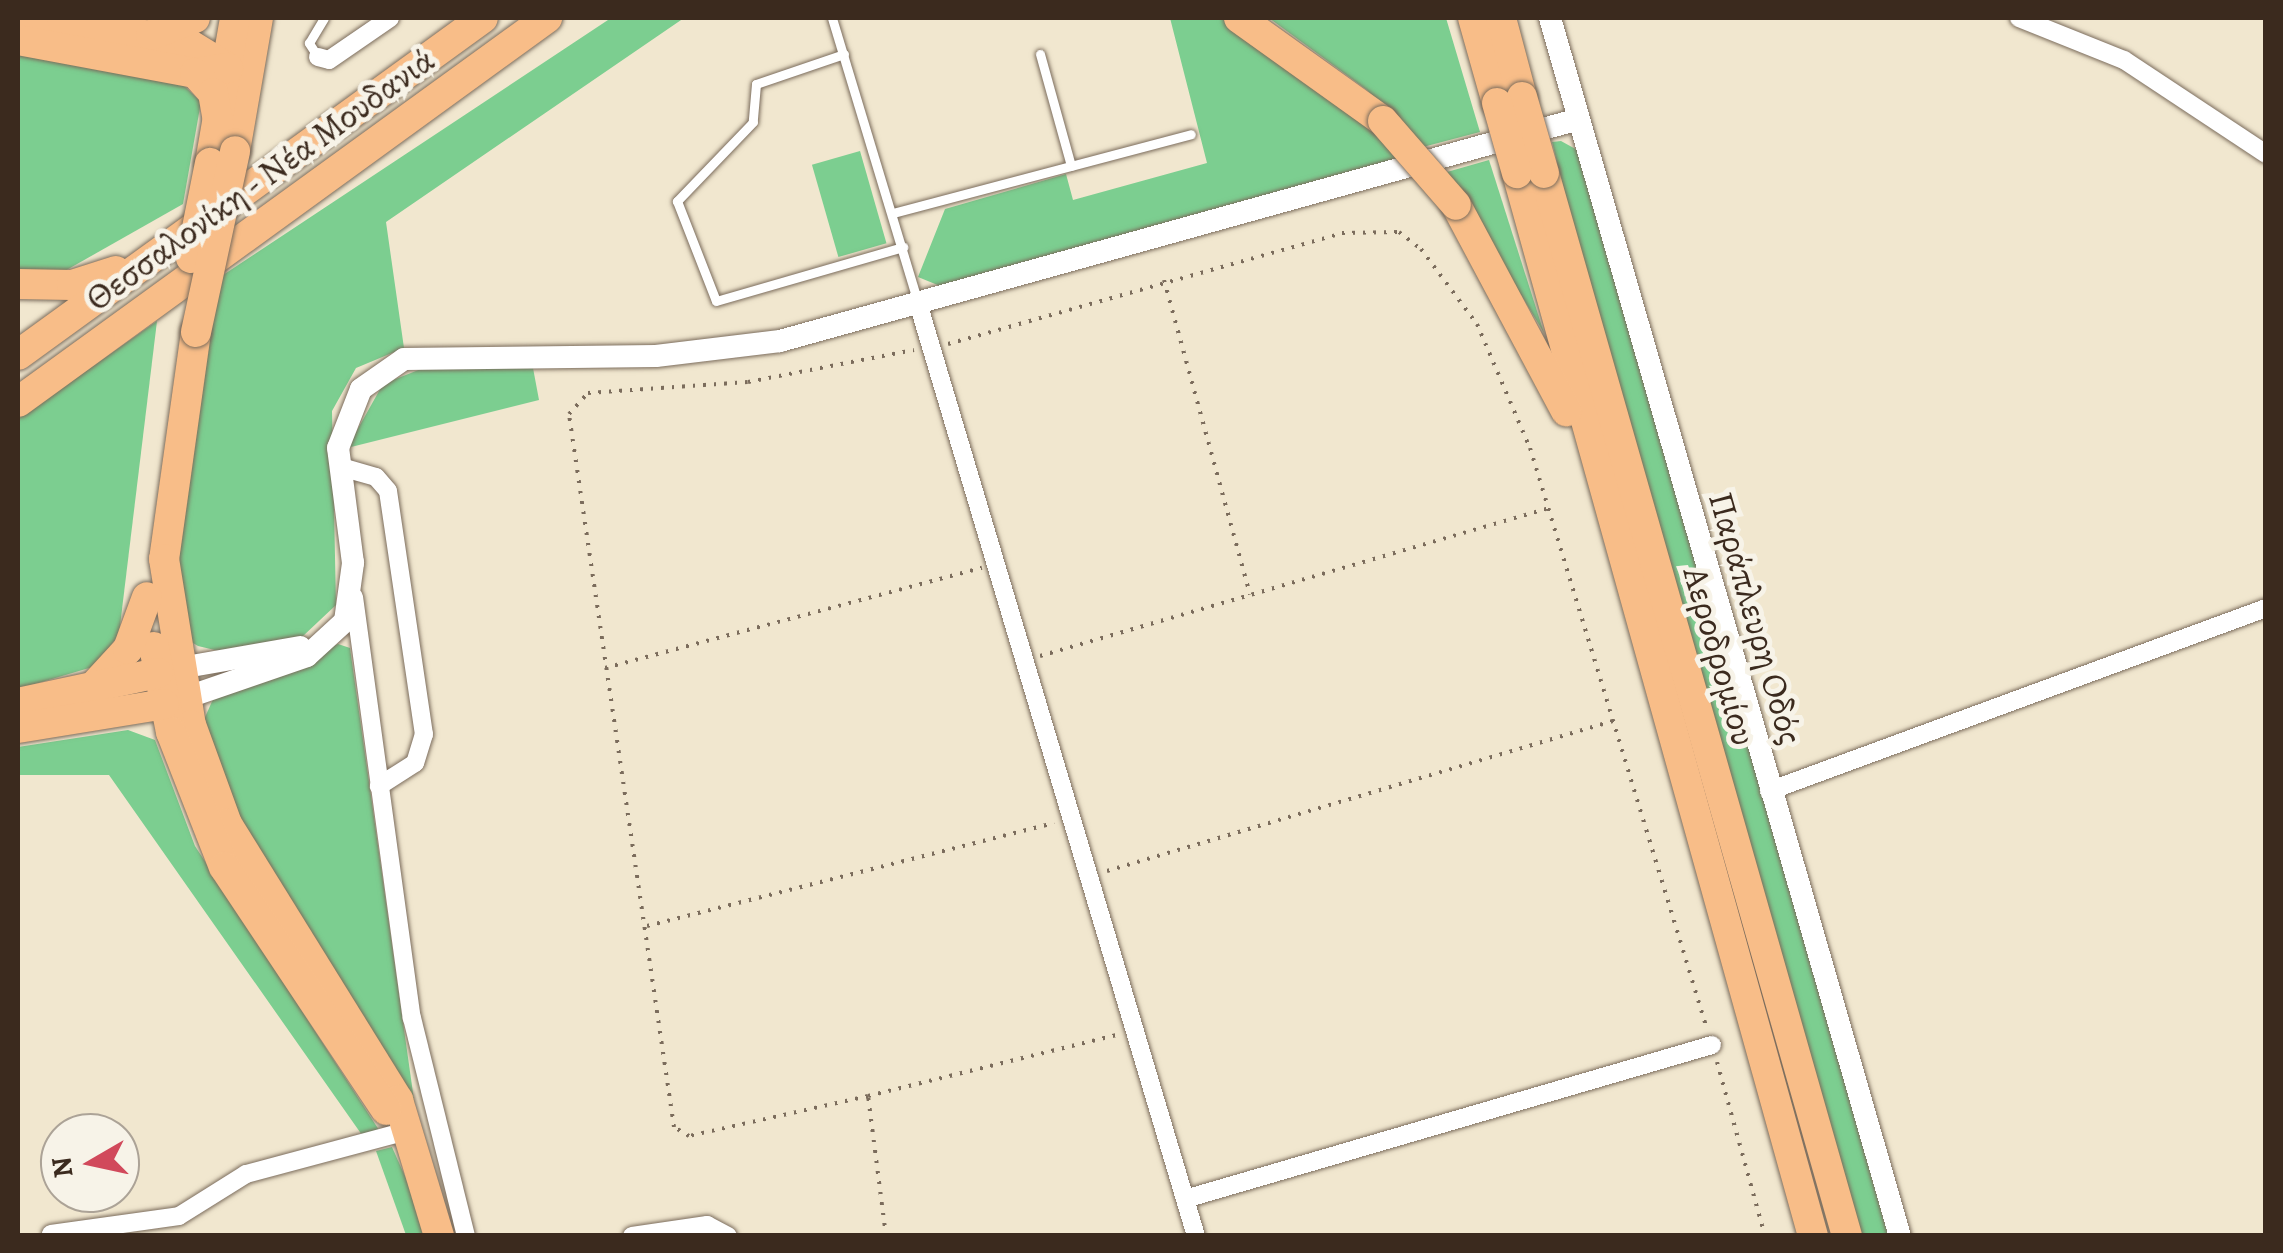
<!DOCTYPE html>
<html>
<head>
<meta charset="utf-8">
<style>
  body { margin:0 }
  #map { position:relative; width:2283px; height:1253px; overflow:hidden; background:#f1e7cf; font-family:Alegreya,serif }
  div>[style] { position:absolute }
  .green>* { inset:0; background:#7cce90; transform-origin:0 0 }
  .path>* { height:4px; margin-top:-2px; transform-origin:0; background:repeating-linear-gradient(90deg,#7b6c5c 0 2.5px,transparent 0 10.5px) }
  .roads { filter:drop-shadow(0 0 2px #7b6c5c) drop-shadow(0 0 2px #7b6c5c) }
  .service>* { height:9px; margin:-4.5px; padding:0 4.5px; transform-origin:4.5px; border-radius:4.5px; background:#fff }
  .minor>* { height:18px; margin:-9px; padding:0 9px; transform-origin:9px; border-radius:9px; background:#fff }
  .tertiary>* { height:22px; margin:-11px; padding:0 11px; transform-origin:11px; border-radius:11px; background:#fff }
  .primary>* { height:30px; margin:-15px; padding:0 15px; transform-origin:15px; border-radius:15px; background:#f8bd88 }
  .trunk>* { height:30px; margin:-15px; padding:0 15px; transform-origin:15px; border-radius:15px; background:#f8bd88 }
  .bridges { filter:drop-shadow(0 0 2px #7b6c5c) drop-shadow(0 0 2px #7b6c5c) }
  .primary-bridge>* { height:30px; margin:-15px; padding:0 15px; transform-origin:15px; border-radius:15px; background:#f8bd88 }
  .trunk-bridge>* { height:30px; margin:-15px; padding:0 15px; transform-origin:15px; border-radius:15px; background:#f8bd88 }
  span { translate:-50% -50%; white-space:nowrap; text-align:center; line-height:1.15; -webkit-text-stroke:10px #f7f3e8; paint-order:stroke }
  .street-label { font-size:35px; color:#3b2a1e }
  .frame { position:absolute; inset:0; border:20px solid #3b2a1e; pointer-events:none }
  .north { position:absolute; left:40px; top:1113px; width:100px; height:100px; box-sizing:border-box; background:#f7f3e8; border:2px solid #aca397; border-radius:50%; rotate:261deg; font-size:28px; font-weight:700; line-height:40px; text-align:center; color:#3b2a1e }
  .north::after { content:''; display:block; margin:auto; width:35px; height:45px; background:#d1495b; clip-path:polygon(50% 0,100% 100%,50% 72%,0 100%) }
</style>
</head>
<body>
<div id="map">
  <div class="green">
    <i style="clip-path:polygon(611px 18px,684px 18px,386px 222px,404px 348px,356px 368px,332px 411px,336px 605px,302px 637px,223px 652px,198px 646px,188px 640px,172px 545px,214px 281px)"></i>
    <i style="clip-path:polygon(1170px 18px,1220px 18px,1251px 34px,1408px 160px,945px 288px,918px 277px,945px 209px,1066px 174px,1073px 200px,1207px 163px)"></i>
    <i style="clip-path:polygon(1269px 18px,1446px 18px,1480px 132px,1423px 147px,1367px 90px)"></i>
    <i style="clip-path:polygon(18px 46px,179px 81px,201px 102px,183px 204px,63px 272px,18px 274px)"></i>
    <i style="clip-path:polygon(1561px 141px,1581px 152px,1888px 1235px,1858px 1235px,1623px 425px,1552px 142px)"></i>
    <i style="left:860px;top:151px;width:96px;height:50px;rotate:74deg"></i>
    <i style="clip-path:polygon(1489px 160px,1544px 333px,1447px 172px)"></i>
    <i style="clip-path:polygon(157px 321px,119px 634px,96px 666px,18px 689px,18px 419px)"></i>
    <i style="clip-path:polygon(431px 365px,533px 368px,539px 400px,347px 448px,383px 384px)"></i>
    <i style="clip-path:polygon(338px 644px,350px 648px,416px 1114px,246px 843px,202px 724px,214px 697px)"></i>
    <i style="clip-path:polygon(128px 730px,155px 740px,195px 846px,379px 1130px,362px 1135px,109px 775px,18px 775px,18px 747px)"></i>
    <i style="clip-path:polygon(392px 1147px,416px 1201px,426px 1235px,406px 1235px,376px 1151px)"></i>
  </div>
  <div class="path">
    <i style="left:1164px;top:280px;width:326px;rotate:74.7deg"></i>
    <i style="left:948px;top:344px;width:409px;rotate:-15.7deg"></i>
    <i style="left:1342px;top:233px;width:57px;rotate:-1deg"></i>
    <i style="left:1399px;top:232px;width:28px;rotate:38deg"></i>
    <i style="left:1421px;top:249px;width:94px;rotate:53.3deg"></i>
    <i style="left:1477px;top:324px;width:135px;rotate:66.9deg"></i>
    <i style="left:1530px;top:448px;width:607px;rotate:73.06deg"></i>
    <i style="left:1040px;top:656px;width:530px;rotate:-16.21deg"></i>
    <i style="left:605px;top:668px;width:390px;rotate:-14.9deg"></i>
    <i style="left:1107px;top:871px;width:531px;rotate:-16.52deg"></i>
    <i style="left:647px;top:926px;width:420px;rotate:-14.2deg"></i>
    <i style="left:1717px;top:1062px;width:180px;rotate:74.6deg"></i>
    <i style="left:868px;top:1096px;width:183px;rotate:167.4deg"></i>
    <i style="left:689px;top:1136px;width:17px;rotate:-149deg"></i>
    <i style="left:674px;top:1127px;width:721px;rotate:-98.38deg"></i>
    <i style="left:569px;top:414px;width:28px;rotate:-48deg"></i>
    <i style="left:588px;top:393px;width:160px;rotate:-3.9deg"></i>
    <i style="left:748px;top:382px;width:169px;rotate:-10.9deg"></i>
    <i style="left:886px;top:1236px;width:141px;rotate:-97.3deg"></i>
    <i style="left:868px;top:1096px;width:260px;rotate:-13.8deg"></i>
  </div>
  <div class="roads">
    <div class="service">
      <i style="left:832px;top:18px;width:297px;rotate:73.2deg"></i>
      <i style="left:844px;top:54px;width:93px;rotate:161.2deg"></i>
      <i style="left:756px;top:84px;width:38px;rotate:95deg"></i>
      <i style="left:753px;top:122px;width:110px;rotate:133.9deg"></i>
      <i style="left:677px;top:201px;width:107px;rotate:68.7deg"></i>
      <i style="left:716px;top:301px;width:195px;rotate:-16.1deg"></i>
      <i style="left:1040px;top:54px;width:116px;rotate:74.5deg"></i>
      <i style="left:318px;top:57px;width:17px;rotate:-123deg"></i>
      <i style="left:309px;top:43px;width:29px;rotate:-59deg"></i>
      <i style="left:893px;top:213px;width:308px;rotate:-14.8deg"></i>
    </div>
    <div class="minor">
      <i style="left:2019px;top:18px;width:113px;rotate:21.8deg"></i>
      <i style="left:2124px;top:60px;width:170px;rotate:33.5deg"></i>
      <i style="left:318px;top:57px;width:11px;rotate:15deg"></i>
      <i style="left:329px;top:60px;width:74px;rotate:-34.5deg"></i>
      <i style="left:918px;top:303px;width:974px;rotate:73.41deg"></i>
      <i style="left:341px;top:467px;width:36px;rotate:16deg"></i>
      <i style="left:376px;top:477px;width:18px;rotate:49deg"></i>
      <i style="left:388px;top:491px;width:246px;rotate:81.6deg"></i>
      <i style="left:424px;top:734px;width:30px;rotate:107deg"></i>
      <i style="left:415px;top:763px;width:43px;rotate:147.4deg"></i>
      <i style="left:354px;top:597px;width:425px;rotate:82.2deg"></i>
      <i style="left:412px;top:1018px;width:225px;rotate:76.1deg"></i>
      <i style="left:1769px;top:791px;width:530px;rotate:-20.21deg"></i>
      <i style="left:1185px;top:1199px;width:549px;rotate:-16.29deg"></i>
      <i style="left:51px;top:1234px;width:129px;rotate:-8deg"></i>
      <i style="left:179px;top:1216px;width:79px;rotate:-32.1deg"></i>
      <i style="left:246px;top:1174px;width:166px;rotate:-15deg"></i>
      <i style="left:632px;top:1236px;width:76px;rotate:-8.3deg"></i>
      <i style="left:707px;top:1225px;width:24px;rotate:28deg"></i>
    </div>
    <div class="tertiary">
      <i style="left:1550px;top:18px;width:1267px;rotate:73.97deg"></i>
      <i style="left:180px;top:668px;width:122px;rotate:-9.9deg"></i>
      <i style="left:185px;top:698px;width:129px;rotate:-19deg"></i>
      <i style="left:307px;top:656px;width:52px;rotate:-42.6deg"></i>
      <i style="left:345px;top:621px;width:59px;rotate:-82.1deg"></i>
      <i style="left:353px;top:563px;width:116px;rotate:-97.4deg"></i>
      <i style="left:338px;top:448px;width:63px;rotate:-68.7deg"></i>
      <i style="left:361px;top:389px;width:52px;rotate:-34.9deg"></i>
      <i style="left:404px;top:359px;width:252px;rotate:-0.7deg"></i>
      <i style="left:656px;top:356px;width:125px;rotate:-6.9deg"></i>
      <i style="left:780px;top:341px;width:829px;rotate:-15.53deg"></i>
    </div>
    <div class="primary">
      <i style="left:235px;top:151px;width:135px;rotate:-80.2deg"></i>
      <i style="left:210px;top:163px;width:147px;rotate:-80.2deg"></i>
      <i style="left:196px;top:332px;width:229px;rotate:98deg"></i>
      <i style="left:164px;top:559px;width:168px;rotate:80.8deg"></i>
      <i style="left:191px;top:725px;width:105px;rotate:70deg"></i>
      <i style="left:227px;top:824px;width:325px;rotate:58.2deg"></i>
      <i style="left:398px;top:1100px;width:142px;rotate:73.2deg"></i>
      <i style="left:154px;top:647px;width:87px;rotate:78.7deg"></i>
      <i style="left:171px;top:732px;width:145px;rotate:68.6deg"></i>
      <i style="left:224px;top:867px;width:292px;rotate:56.3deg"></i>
    </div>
    <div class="trunk">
      <i style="left:1239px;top:18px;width:177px;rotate:35.6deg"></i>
      <i style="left:1473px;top:18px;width:88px;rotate:74.2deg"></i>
      <i style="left:1501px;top:18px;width:82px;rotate:75.1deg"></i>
      <i style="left:18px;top:20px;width:44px;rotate:-1.3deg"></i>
      <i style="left:62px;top:19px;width:129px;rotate:11.1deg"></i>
      <i style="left:189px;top:44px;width:46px;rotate:31.6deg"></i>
      <i style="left:151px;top:35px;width:47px;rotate:-21.1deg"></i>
      <i style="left:18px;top:40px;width:180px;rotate:10.6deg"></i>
      <i style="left:195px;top:73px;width:33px;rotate:-9deg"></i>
      <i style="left:195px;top:73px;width:27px;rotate:48deg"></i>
      <i style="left:213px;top:93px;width:34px;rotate:80deg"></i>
      <i style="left:1517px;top:173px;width:1103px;rotate:74.44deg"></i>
      <i style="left:1544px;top:173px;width:1105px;rotate:74.09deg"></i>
      <i style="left:1456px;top:205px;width:234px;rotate:61.9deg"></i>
      <i style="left:18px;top:284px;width:54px;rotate:1.1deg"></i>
      <i style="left:72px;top:285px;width:46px;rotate:-17.7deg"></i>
      <i style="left:18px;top:355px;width:574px;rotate:-35.93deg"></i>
      <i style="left:18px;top:402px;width:654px;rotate:-35.98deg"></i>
      <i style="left:93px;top:687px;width:52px;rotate:-47.4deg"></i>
      <i style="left:128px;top:649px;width:55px;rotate:-69.9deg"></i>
      <i style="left:18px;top:703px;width:143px;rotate:-12.1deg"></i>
      <i style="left:18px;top:728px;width:148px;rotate:-9.3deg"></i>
    </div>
  </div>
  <div class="bridges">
    <div class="primary-bridge">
      <i style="left:191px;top:258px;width:97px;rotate:-78.7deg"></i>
      <i style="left:196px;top:332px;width:185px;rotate:-77.8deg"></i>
    </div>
    <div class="trunk-bridge">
      <i style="left:1522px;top:97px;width:79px;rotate:73.9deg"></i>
      <i style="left:1497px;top:103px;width:73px;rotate:74.1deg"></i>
      <i style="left:1383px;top:121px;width:111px;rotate:49deg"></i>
    </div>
  </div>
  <div class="street-label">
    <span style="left:260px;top:179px;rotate:-36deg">Θεσσαλονίκη - Νέα Μουδανιά</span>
    <span style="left:1756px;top:618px;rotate:74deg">Παράπλευρη Οδός</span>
    <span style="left:1720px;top:656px;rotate:74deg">Αεροδρομίου</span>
  </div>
  <div class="frame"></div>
  <div class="north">N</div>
</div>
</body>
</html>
